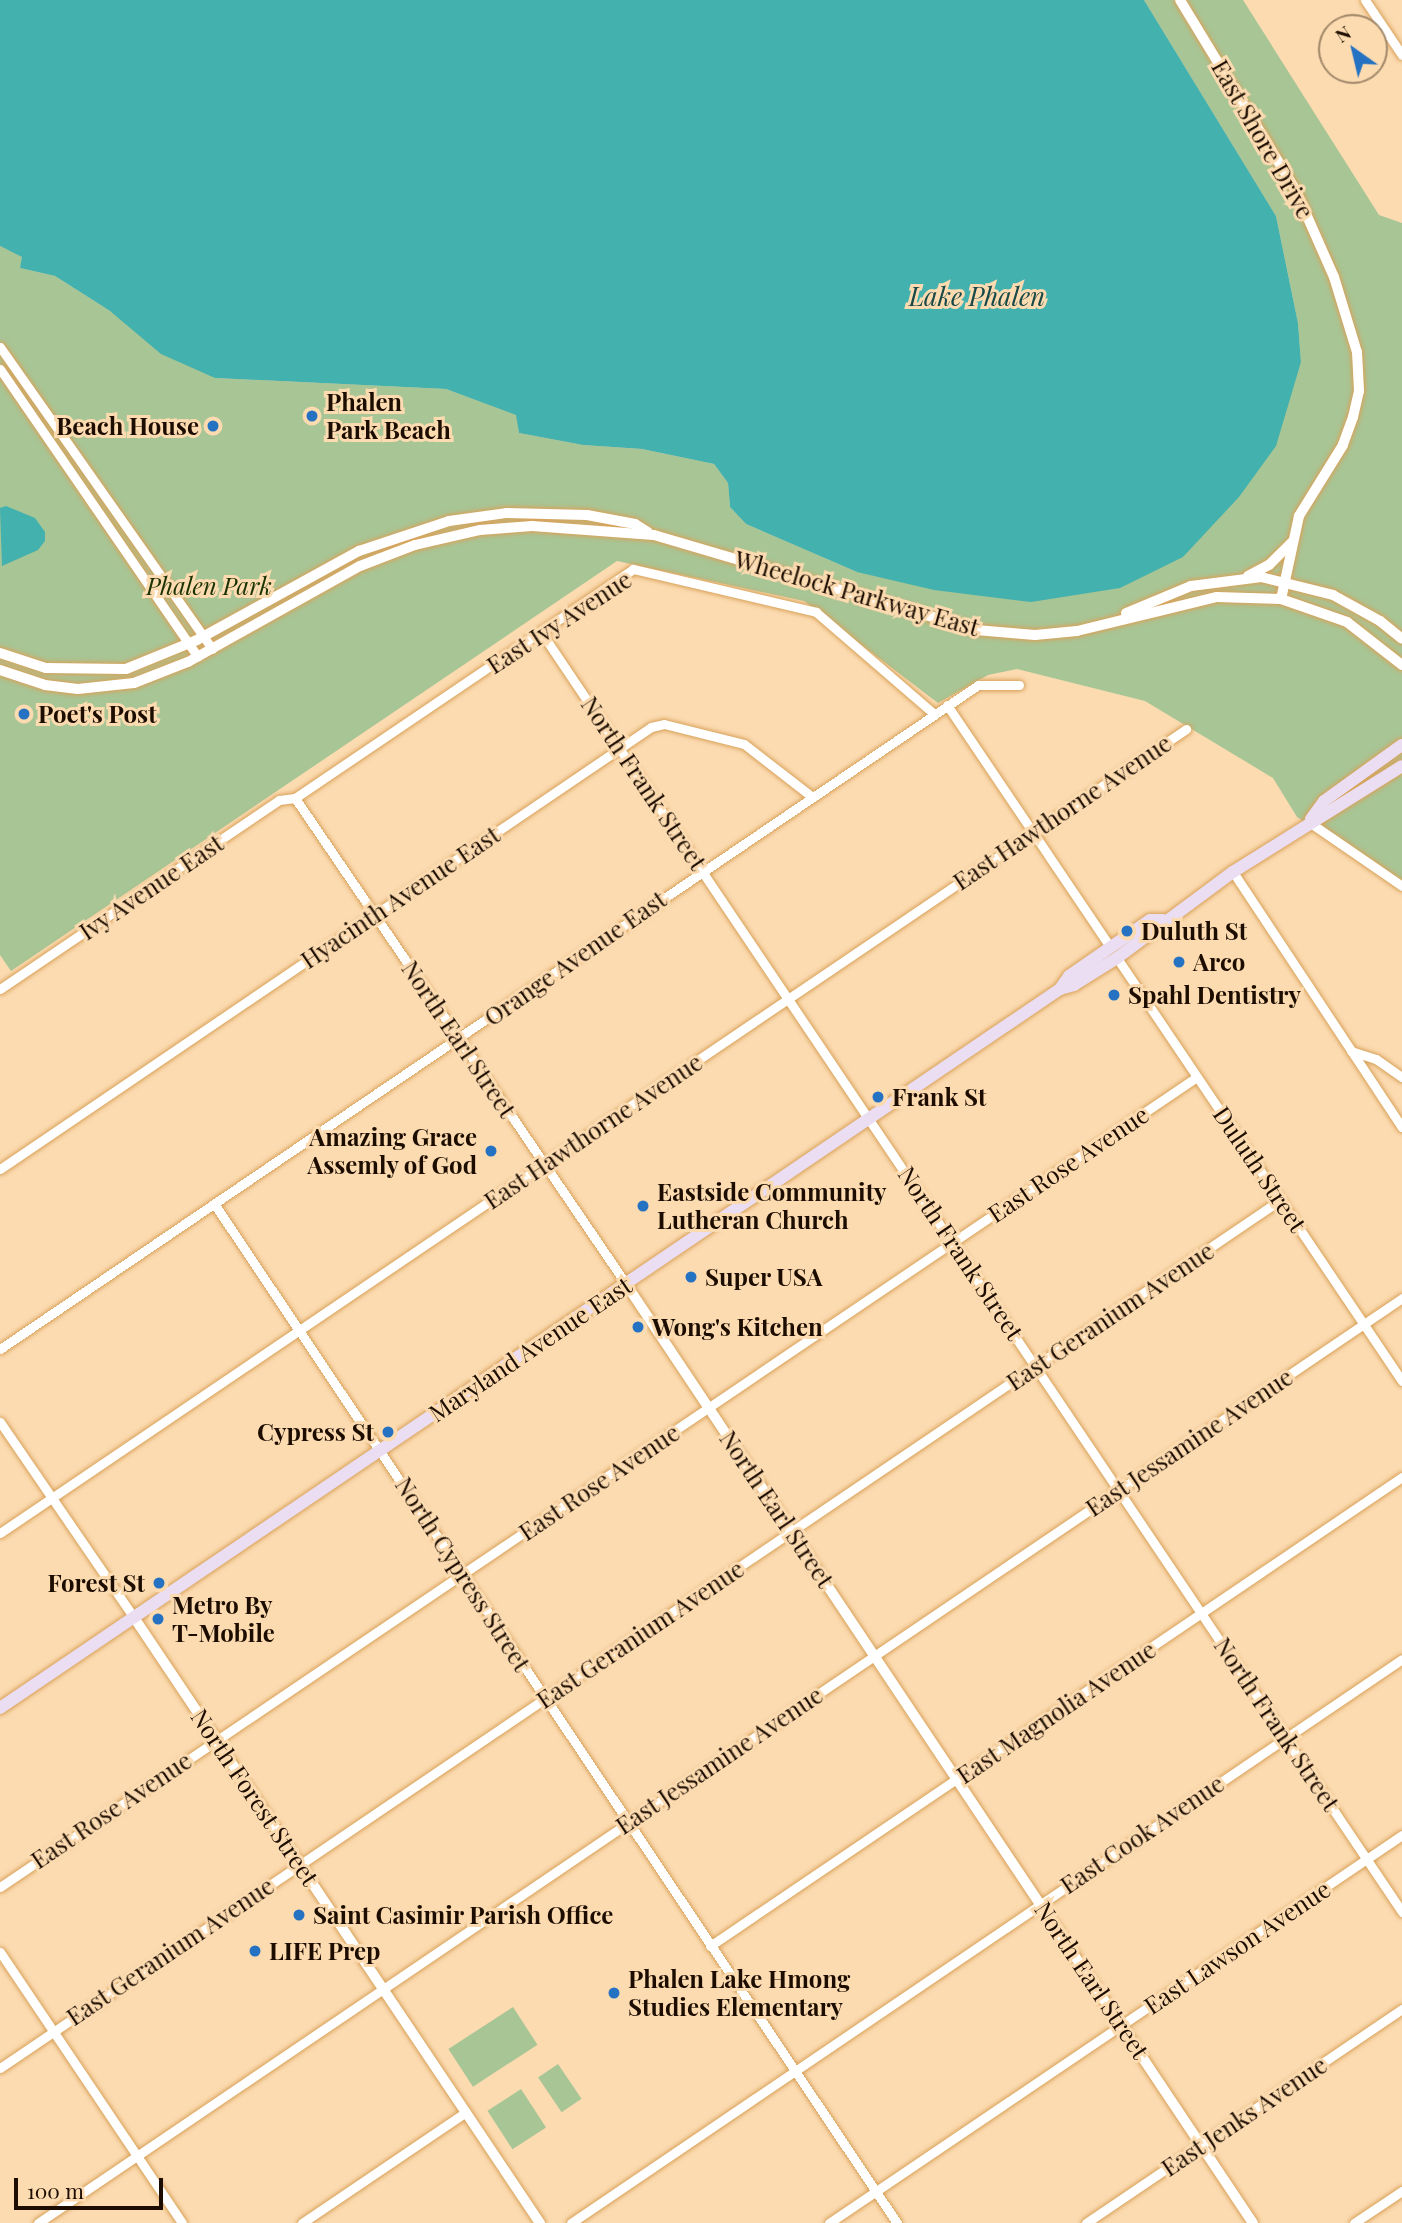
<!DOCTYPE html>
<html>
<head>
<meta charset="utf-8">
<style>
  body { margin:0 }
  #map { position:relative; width:1402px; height:2223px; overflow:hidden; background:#fcdbb1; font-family:"Playfair Display",serif }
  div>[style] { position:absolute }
  .green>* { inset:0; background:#a8c595; transform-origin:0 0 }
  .water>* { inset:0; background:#43b1ae }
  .roads { filter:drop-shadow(0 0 2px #d8a25a) drop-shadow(0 0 2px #d8a25a) }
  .minor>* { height:9px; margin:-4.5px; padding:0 4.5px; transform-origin:4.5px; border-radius:4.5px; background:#fff }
  .tertiary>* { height:10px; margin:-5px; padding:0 5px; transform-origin:5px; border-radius:5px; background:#fff }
  .secondary>* { height:12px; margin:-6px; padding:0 6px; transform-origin:6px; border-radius:6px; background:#ebddf2 }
  .dots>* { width:19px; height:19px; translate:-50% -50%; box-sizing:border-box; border:4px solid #fcdbb1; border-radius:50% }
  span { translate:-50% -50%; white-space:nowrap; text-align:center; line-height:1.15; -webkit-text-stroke:6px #fcdbb1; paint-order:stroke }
  .street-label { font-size:24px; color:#1c0d00 }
  .poi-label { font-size:24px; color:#1c0d00; font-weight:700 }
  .left { translate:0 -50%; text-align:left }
  .right { translate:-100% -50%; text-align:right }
  .park-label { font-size:24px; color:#1a3202; font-style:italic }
  .water-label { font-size:26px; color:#184847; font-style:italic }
  .north { position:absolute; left:1318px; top:14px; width:70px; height:70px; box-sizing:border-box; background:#fcdbb1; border:2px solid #a2896a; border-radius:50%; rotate:326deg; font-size:19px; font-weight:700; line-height:28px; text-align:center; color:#1c0d00 }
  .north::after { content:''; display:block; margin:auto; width:24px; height:32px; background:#2672c2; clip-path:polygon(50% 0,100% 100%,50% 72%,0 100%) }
  .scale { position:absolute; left:14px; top:2178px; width:149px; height:32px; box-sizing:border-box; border:4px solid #1c0d00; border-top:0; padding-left:9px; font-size:21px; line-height:24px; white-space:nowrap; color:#1c0d00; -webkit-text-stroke:5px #fcdbb1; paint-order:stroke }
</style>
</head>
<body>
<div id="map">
  <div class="green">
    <i style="clip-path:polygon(1144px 0,1243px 0,1379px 215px,1402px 223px,1402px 886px,1297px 817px,1273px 778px,1145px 701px,1017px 669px,988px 675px,938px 703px,804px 601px,617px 561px,11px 971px,0 955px,0 246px,23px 257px,20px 268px,55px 276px,215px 378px,446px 389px,517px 415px,519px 433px,583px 445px,642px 449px,714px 464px,728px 483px,730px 507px,746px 524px,857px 572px,1183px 557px,1287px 402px,1301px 362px,1298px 323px,1276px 216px)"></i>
    <i style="left:513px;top:2007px;width:45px;height:77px;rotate:57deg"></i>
    <i style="left:558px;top:2064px;width:42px;height:24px;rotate:56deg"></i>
    <i style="left:521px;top:2089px;width:46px;height:40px;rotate:57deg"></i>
  </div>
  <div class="water">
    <i style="clip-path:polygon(0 0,1144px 0,1276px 216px,1298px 323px,1301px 362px,1276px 446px,1239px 497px,1183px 557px,1120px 588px,1031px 602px,934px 590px,857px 572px,746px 524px,730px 507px,728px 483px,714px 464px,642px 449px,583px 445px,519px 433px,516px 415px,446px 389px,215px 378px,161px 354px,110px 311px,55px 276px,20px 268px,22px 257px,0 246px)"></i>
    <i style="clip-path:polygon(6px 506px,35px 518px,45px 532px,45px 541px,38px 550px,2px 566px,0 508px)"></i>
  </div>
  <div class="roads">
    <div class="minor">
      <i style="left:1365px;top:0;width:66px;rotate:56.1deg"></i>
      <i style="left:0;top:347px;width:369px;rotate:54.9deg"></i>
      <i style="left:0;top:369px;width:349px;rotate:55.5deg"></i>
      <i style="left:541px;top:632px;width:1543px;rotate:56.07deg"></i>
      <i style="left:947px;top:705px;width:292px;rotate:56deg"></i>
      <i style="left:295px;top:798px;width:588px;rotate:55.74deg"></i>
      <i style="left:1309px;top:822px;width:113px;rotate:34.5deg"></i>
      <i style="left:1233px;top:872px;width:306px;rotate:56.5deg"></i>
      <i style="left:1117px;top:958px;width:510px;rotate:56.03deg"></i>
      <i style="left:0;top:989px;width:337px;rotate:-34.1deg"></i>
      <i style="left:279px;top:800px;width:16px;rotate:-7deg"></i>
      <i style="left:295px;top:798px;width:408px;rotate:-34.1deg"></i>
      <i style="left:633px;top:569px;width:188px;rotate:13.2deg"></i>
      <i style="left:816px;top:612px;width:156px;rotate:40.8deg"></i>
      <i style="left:1351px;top:1051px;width:26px;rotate:18deg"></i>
      <i style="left:1376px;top:1059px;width:32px;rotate:35deg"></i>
      <i style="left:0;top:1169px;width:787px;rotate:-34.17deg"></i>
      <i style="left:651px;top:727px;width:13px;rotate:-13deg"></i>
      <i style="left:664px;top:724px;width:82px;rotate:14deg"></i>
      <i style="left:744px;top:744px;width:85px;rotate:37.8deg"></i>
      <i style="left:215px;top:1205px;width:1225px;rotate:56.18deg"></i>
      <i style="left:0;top:1349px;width:1182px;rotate:-34.17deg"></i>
      <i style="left:978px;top:685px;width:41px"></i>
      <i style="left:0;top:1422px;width:235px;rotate:55.6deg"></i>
      <i style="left:0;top:1533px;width:1433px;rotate:-34.13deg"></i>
      <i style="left:0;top:1887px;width:1445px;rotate:-34.09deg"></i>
      <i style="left:710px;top:1946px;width:836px;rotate:-34.13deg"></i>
      <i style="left:0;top:1952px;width:326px;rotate:56.1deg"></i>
      <i style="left:0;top:2068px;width:1547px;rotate:-34.14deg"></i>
      <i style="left:38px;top:2223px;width:1648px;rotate:-34.14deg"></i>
      <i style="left:302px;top:2223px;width:198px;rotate:-34.1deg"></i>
      <i style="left:571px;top:2223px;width:1004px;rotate:-34.16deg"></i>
      <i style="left:829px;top:2223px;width:692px;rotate:-34.1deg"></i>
      <i style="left:1086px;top:2223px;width:382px;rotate:-34.1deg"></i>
      <i style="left:1354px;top:2223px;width:58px;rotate:-33.7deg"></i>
    </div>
    <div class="tertiary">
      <i style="left:1180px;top:0;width:223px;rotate:58.7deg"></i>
      <i style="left:1296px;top:191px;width:94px;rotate:66.2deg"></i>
      <i style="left:1334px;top:277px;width:78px;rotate:73deg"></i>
      <i style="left:1357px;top:352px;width:39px;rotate:87deg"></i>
      <i style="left:1359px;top:391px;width:27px;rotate:103deg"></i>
      <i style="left:1353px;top:417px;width:30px;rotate:110deg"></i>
      <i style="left:1343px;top:445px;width:84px;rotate:121.8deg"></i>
      <i style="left:1299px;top:516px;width:85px;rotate:102.2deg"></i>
      <i style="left:1248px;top:576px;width:24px;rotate:-28deg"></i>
      <i style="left:1269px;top:565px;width:33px;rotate:-45deg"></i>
      <i style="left:1126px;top:613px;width:70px;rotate:-22.6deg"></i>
      <i style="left:1191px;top:586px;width:71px;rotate:-7.3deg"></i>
      <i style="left:1261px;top:577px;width:74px;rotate:14deg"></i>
      <i style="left:1333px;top:595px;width:54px;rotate:29deg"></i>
      <i style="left:1380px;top:621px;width:28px;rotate:39deg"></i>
      <i style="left:0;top:653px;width:48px;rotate:18.1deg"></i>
      <i style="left:46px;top:668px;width:80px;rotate:0.7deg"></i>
      <i style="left:126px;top:669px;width:77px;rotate:-22.2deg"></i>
      <i style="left:197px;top:640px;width:185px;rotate:-28.8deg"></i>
      <i style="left:359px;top:551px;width:95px;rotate:-18.4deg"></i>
      <i style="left:449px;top:521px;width:59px;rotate:-7.9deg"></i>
      <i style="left:507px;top:513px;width:80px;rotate:1.4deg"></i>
      <i style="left:587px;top:515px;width:49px;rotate:10.6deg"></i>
      <i style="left:635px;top:524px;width:15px;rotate:32deg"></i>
      <i style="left:0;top:670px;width:47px;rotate:18.4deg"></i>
      <i style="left:45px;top:685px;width:33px;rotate:7deg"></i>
      <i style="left:78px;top:689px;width:56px;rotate:-6.1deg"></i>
      <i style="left:134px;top:683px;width:58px;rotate:-21.3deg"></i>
      <i style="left:188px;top:662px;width:197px;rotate:-29.2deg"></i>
      <i style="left:360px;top:566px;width:59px;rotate:-20.9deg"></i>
      <i style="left:415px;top:545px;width:67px;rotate:-13deg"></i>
      <i style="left:480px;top:530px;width:52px;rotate:-4.4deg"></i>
      <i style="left:532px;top:526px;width:122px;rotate:4.2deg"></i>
      <i style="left:654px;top:535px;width:336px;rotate:16.4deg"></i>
      <i style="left:976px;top:630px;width:59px;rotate:4.8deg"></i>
      <i style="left:1035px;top:635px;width:42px;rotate:-5.4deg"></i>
      <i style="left:1077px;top:631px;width:144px;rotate:-13.7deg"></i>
      <i style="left:1217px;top:597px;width:64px;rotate:1.8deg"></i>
      <i style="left:1281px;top:599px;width:70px;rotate:19.2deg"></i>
      <i style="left:1347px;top:622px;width:70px;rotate:38deg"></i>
      <i style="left:626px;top:1284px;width:1129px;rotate:56.27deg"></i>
      <i style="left:133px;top:1616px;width:731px;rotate:56.16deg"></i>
    </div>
    <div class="secondary">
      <i style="left:1311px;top:819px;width:22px;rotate:-54deg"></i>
      <i style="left:1324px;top:801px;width:96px;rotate:-35.7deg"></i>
      <i style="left:1060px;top:989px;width:16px;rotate:-55deg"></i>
      <i style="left:1069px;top:976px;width:98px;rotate:-34.7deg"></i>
      <i style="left:1150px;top:920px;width:13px"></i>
      <i style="left:0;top:1708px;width:1281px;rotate:-34.15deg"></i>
      <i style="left:1060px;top:989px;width:15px;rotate:-16deg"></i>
      <i style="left:1074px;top:985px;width:51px;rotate:-32.1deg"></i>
      <i style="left:1117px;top:958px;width:144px;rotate:-36.6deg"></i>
      <i style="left:1233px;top:872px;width:199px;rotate:-32.1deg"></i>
    </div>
  </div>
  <div class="dots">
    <i style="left:312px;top:416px;background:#2672c2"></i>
    <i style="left:213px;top:426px;background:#2672c2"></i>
    <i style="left:24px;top:714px;background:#2672c2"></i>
    <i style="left:1127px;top:931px;background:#2672c2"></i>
    <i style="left:1179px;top:962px;background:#2672c2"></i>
    <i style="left:1114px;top:995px;background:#2672c2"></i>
    <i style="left:878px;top:1097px;background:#2672c2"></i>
    <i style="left:491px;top:1151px;background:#2672c2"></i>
    <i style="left:643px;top:1206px;background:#2672c2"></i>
    <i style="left:691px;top:1277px;background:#2672c2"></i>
    <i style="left:638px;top:1327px;background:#2672c2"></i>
    <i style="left:388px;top:1432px;background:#2672c2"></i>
    <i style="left:159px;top:1583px;background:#2672c2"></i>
    <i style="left:158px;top:1619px;background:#2672c2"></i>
    <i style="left:299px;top:1915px;background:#2672c2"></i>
    <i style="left:255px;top:1951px;background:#2672c2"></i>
    <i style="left:614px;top:1993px;background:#2672c2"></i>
  </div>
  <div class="street-label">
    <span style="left:1263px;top:139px;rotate:60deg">East Shore Drive</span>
    <span style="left:857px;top:593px;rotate:16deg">Wheelock Parkway East</span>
    <span style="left:559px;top:622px;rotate:-33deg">East Ivy Avenue</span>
    <span style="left:644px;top:783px;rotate:56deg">North Frank Street</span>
    <span style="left:1062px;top:812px;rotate:-34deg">East Hawthorne Avenue</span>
    <span style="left:151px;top:887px;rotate:-34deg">Ivy Avenue East</span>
    <span style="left:400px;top:897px;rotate:-34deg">Hyacinth Avenue East</span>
    <span style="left:575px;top:958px;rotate:-35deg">Orange Avenue East</span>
    <span style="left:459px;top:1039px;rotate:56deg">North Earl Street</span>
    <span style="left:593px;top:1131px;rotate:-34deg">East Hawthorne Avenue</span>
    <span style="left:1068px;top:1164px;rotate:-34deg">East Rose Avenue</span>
    <span style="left:1260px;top:1169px;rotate:56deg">Duluth Street</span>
    <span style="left:961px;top:1253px;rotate:56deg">North Frank Street</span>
    <span style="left:1110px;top:1316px;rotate:-34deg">East Geranium Avenue</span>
    <span style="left:530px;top:1349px;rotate:-34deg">Maryland Avenue East</span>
    <span style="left:1189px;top:1442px;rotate:-34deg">East Jessamine Avenue</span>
    <span style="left:599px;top:1482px;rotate:-34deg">East Rose Avenue</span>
    <span style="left:777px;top:1509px;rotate:56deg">North Earl Street</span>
    <span style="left:463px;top:1574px;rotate:57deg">North Cypress Street</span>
    <span style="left:640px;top:1634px;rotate:-34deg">East Geranium Avenue</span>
    <span style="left:1056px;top:1712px;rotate:-34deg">East Magnolia Avenue</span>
    <span style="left:1277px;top:1724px;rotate:56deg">North Frank Street</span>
    <span style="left:719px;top:1760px;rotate:-34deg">East Jessamine Avenue</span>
    <span style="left:255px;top:1797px;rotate:56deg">North Forest Street</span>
    <span style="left:111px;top:1810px;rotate:-34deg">East Rose Avenue</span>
    <span style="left:1142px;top:1834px;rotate:-34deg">East Cook Avenue</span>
    <span style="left:1237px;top:1947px;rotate:-34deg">East Lawson Avenue</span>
    <span style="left:170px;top:1951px;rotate:-34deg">East Geranium Avenue</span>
    <span style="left:1092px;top:1980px;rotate:56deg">North Earl Street</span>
    <span style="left:1244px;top:2116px;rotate:-34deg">East Jenks Avenue</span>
  </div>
  <div class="poi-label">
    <span class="left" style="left:326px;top:416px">Phalen<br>Park Beach</span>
    <span class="right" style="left:199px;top:426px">Beach House</span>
    <span class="left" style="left:38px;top:714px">Poet's Post</span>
    <span class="left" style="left:1141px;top:931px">Duluth St</span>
    <span class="left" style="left:1193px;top:962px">Arco</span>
    <span class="left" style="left:1128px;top:995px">Spahl Dentistry</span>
    <span class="left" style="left:892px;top:1097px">Frank St</span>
    <span class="right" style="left:477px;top:1151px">Amazing Grace<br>Assemly of God</span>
    <span class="left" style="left:657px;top:1206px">Eastside Community<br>Lutheran Church</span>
    <span class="left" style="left:705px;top:1277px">Super USA</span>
    <span class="left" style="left:652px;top:1327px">Wong's Kitchen</span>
    <span class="right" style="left:374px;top:1432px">Cypress St</span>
    <span class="right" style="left:145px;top:1583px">Forest St</span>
    <span class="left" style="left:172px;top:1619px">Metro By<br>T-Mobile</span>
    <span class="left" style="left:313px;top:1915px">Saint Casimir Parish Office</span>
    <span class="left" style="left:269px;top:1951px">LIFE Prep</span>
    <span class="left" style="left:628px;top:1993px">Phalen Lake Hmong<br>Studies Elementary</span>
  </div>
  <div class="park-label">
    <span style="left:209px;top:586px">Phalen Park</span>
  </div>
  <div class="water-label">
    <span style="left:977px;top:296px">Lake Phalen</span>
  </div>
  <div class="north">N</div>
  <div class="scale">100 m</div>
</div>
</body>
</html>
